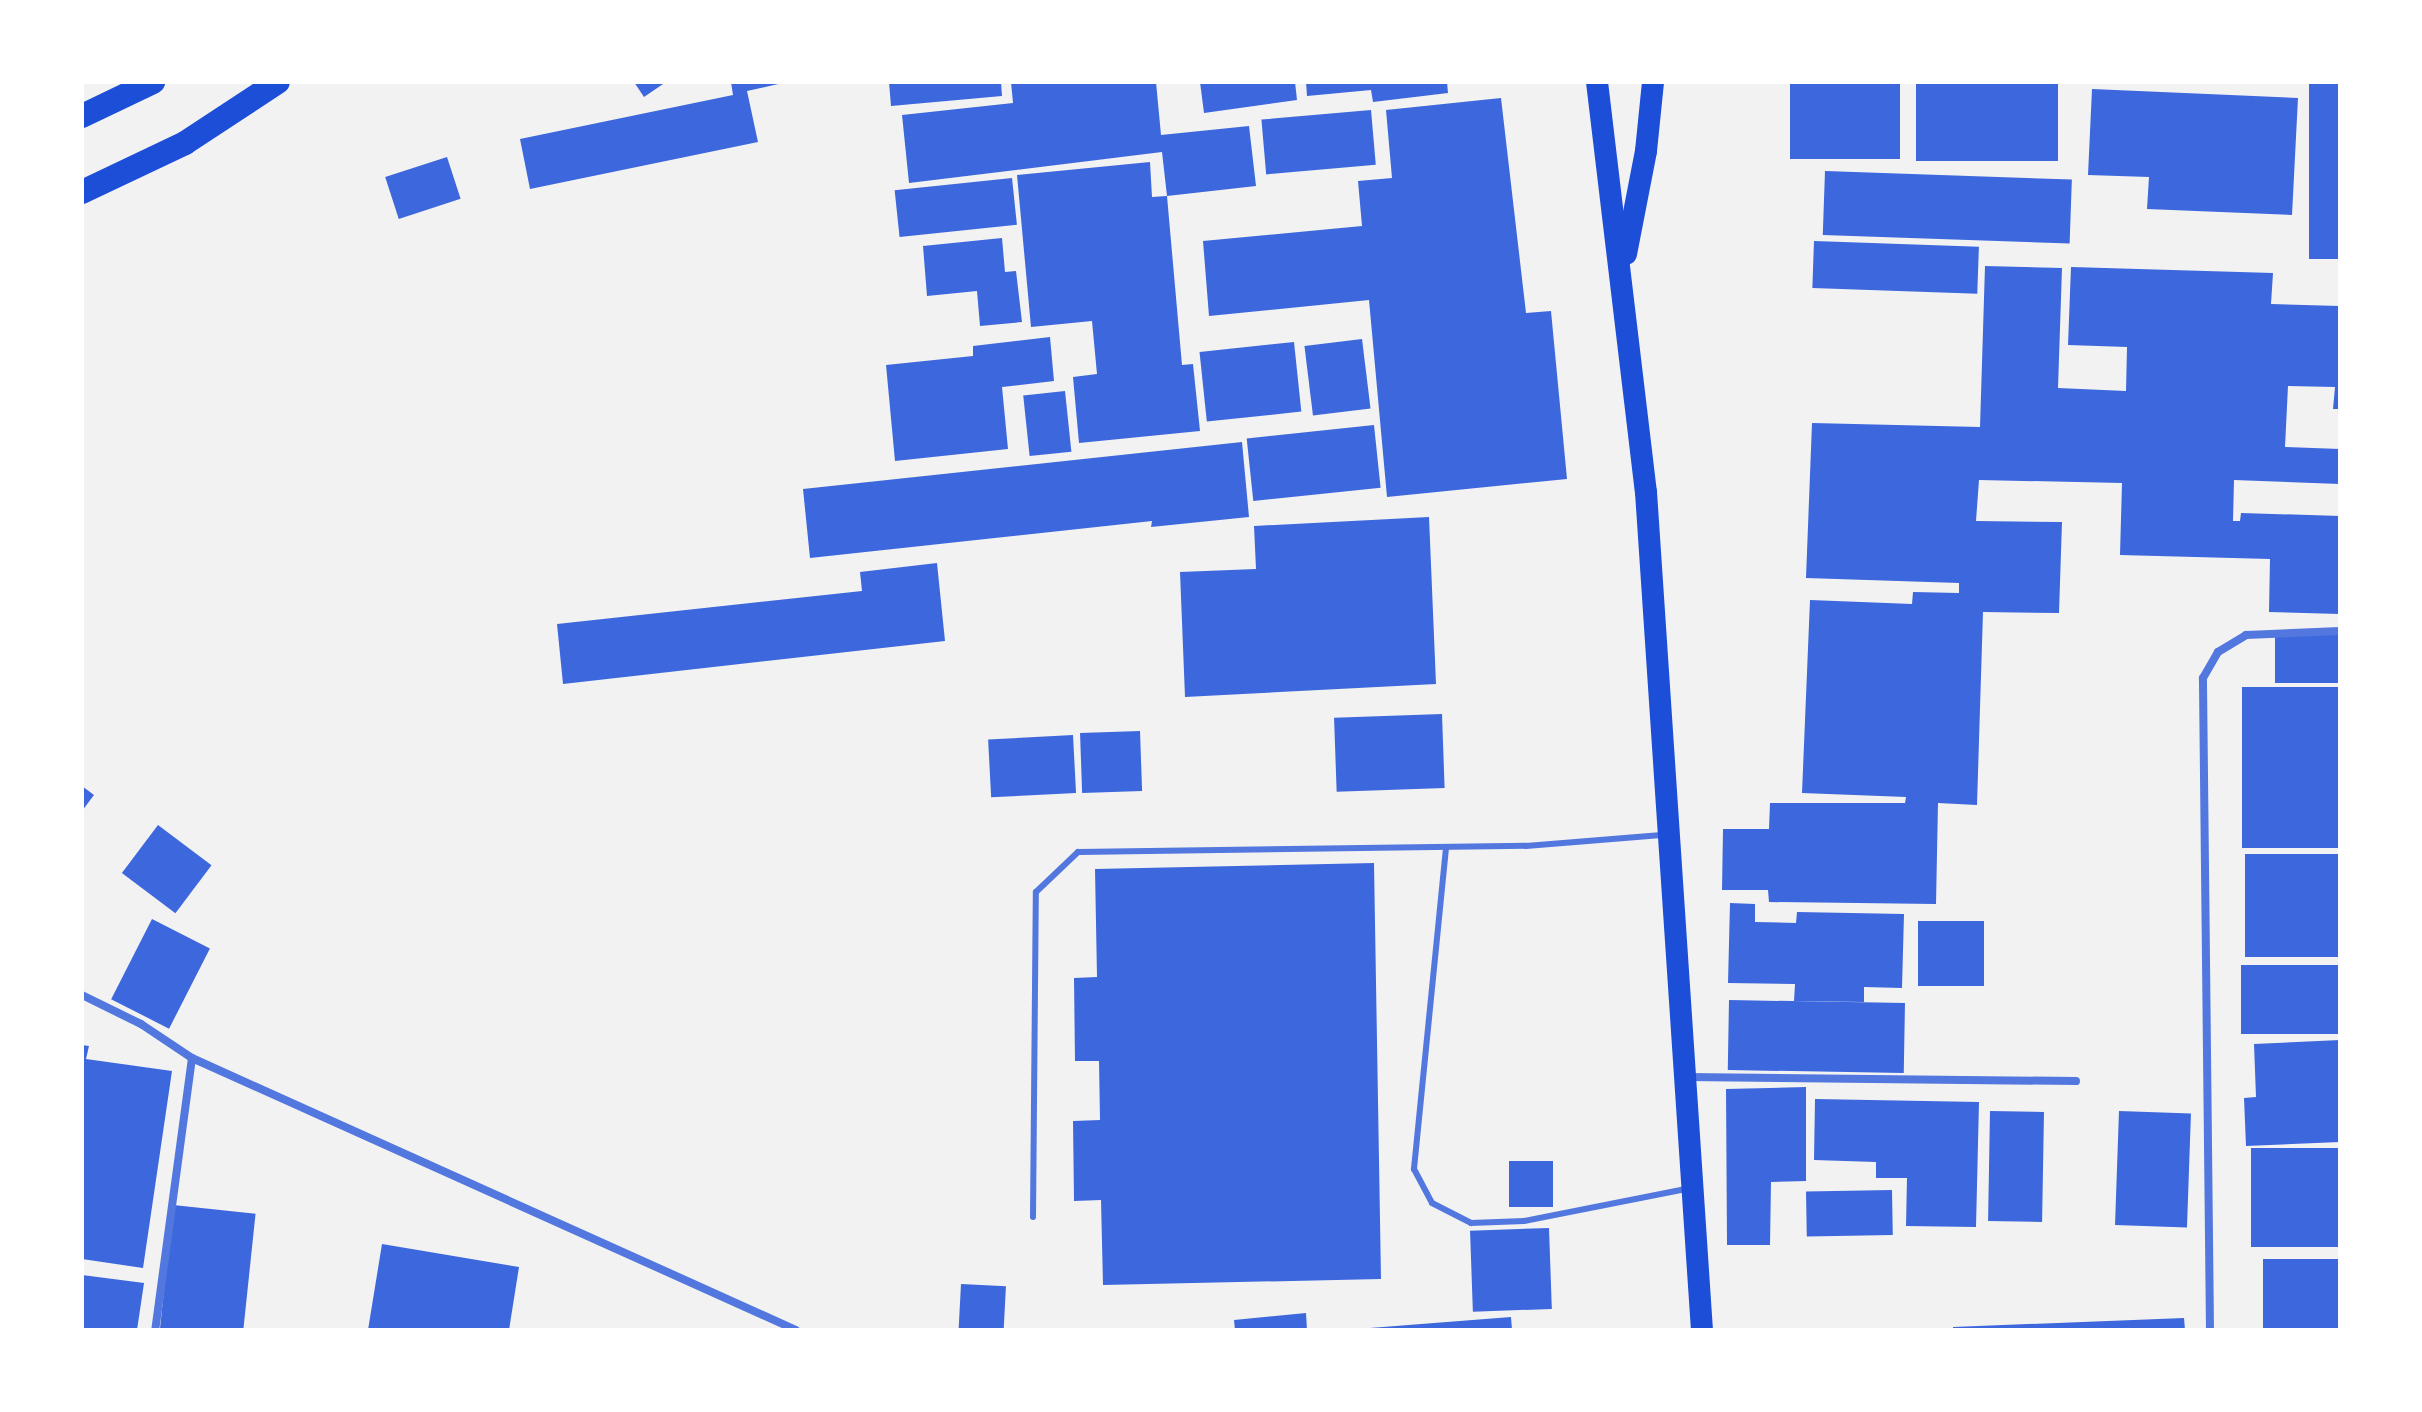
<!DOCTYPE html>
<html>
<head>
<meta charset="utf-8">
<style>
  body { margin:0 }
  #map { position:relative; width:2422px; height:1412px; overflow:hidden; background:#f2f2f2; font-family:Commissioner,sans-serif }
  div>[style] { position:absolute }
  .building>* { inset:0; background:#3d67dc; transform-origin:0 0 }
  .service>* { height:6px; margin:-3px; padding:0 3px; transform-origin:3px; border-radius:3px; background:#5277de }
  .minor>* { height:8px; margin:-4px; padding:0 4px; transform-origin:4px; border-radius:4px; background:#5277de }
  .trunk>* { height:22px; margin:-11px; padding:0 11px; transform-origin:11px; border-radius:11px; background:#1d4ed8 }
  .motorway>* { height:24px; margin:-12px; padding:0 12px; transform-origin:12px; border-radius:12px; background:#1d4ed8 }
  span { translate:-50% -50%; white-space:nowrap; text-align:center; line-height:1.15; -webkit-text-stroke:6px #fff; paint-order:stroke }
  .frame { position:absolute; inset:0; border:84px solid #fff; pointer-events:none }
</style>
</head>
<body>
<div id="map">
  <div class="building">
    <i style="clip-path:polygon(634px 82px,666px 82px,644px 97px)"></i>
    <i style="clip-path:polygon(731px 82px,787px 82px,747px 91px,758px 142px,530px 189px,520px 139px,733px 95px)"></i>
    <i style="clip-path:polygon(889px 82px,1001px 82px,1002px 96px,891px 106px)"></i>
    <i style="clip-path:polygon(1011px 82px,1156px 82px,1161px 135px,1249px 126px,1256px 186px,1167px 196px,1162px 152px,909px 183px,902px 115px,1013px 103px)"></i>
    <i style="clip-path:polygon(1200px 82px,1295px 82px,1297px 100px,1204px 113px)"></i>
    <i style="clip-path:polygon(1306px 82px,1447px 82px,1448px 93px,1373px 102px,1371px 90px,1307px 96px)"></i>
    <i style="left:1790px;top:82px;width:110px;height:77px"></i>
    <i style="left:1916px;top:82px;width:142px;height:79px"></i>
    <i style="left:2309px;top:82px;width:31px;height:177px"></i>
    <i style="clip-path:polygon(2092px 89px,2298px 98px,2292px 215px,2147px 209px,2149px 177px,2088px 175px)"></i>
    <i style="clip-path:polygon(1501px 98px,1526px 313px,1551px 311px,1567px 479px,1387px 497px,1369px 300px,1209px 316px,1203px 241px,1362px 226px,1358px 181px,1392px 178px,1386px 110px)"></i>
    <i style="left:1371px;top:110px;width:55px;height:110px;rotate:85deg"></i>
    <i style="left:447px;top:157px;width:44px;height:65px;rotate:72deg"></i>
    <i style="clip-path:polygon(1150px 162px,1152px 197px,1167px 196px,1182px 365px,1193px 364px,1200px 431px,1079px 443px,1073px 377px,1097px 374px,1092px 321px,1031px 327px,1017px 175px)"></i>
    <i style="left:1825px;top:171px;width:247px;height:64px;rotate:2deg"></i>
    <i style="left:1012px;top:178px;width:47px;height:118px;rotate:84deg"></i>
    <i style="clip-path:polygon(1002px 238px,1005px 272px,1016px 271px,1022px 322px,980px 326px,977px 291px,927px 296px,923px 246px)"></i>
    <i style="left:1814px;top:241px;width:165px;height:47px;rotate:2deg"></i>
    <i style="clip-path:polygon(1985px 266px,2062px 268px,2058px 388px,2126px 391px,2127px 347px,2068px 345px,2071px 267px,2273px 273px,2271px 304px,2340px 306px,2340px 409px,2333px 409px,2335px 387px,2288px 386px,2285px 447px,2340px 449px,2340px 484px,2234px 480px,2233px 521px,2240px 521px,2241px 513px,2340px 516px,2340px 614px,2269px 612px,2270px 559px,2120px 555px,2122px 483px,1979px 480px,1976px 521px,2062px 522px,2059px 613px,1983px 612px,1977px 805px,1938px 803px,1936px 904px,1769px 902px,1768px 890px,1722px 890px,1723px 829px,1769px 829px,1770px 803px,1905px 803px,1906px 797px,1802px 793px,1810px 600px,1912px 604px,1913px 592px,1959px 593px,1959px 583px,1806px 578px,1812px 423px,1980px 427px)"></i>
    <i style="clip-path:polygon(1050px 337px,1054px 381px,1002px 387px,1008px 449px,895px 461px,886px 365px,973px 356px,973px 346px)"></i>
    <i style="left:1362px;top:339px;width:70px;height:58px;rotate:83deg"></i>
    <i style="left:1294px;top:342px;width:70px;height:95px;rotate:84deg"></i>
    <i style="left:1065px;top:391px;width:61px;height:42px;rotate:84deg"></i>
    <i style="left:1374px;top:425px;width:63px;height:128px;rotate:84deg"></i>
    <i style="clip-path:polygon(1242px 442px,1249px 517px,1151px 527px,1152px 521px,810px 558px,803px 489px)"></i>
    <i style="clip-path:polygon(1429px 517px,1436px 684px,1185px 697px,1180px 572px,1256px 569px,1254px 526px)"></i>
    <i style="clip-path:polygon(937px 563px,945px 641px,563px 684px,557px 624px,862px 591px,860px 572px)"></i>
    <i style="left:2340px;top:635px;width:48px;height:65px;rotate:90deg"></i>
    <i style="left:2340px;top:687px;width:161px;height:98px;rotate:90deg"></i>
    <i style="left:1442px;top:714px;width:74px;height:108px;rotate:88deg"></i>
    <i style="left:1140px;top:731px;width:60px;height:60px;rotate:88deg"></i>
    <i style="left:1073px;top:735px;width:58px;height:85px;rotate:87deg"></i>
    <i style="clip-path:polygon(82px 786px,94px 795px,82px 811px)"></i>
    <i style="left:158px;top:825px;width:67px;height:60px;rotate:37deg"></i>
    <i style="left:2340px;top:854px;width:103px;height:95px;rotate:90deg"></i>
    <i style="clip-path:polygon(1374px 863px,1381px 1279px,1103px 1285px,1101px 1200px,1074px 1201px,1073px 1121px,1100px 1120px,1099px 1061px,1075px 1061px,1074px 978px,1097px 977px,1095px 869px)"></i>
    <i style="clip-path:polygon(1730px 903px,1755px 904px,1755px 922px,1796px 923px,1797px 912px,1904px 914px,1902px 988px,1864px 987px,1864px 1002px,1794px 1001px,1795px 984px,1728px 983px)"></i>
    <i style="left:152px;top:919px;width:65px;height:90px;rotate:27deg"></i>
    <i style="left:1984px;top:921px;width:65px;height:66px;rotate:90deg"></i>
    <i style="left:2340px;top:965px;width:69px;height:99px;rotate:90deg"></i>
    <i style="left:1729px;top:1000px;width:176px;height:70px;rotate:1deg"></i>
    <i style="clip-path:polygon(2340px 1040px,2340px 1142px,2246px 1146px,2244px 1098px,2256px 1097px,2254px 1044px)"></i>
    <i style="clip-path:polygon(82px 1045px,89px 1046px,86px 1059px,172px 1071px,143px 1268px,82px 1259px)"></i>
    <i style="clip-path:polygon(1806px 1087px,1806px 1181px,1771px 1182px,1770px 1245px,1727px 1245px,1726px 1089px)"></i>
    <i style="clip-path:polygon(1815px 1099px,1979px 1102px,1976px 1227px,1906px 1226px,1907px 1178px,1876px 1178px,1876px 1162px,1814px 1160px)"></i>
    <i style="left:1990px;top:1111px;width:54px;height:110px;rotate:1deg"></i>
    <i style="left:2119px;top:1111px;width:72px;height:114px;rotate:2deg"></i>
    <i style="left:2340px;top:1148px;width:99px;height:89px;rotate:90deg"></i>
    <i style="left:1509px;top:1161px;width:44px;height:46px"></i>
    <i style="left:1892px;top:1190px;width:45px;height:86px;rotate:89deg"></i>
    <i style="left:173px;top:1205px;width:83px;height:126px;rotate:6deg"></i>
    <i style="left:1549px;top:1228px;width:81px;height:79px;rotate:88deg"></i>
    <i style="clip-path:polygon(382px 1244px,519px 1267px,509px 1330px,368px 1330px)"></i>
    <i style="left:2340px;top:1259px;width:71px;height:77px;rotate:90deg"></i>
    <i style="clip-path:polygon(82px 1275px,144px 1283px,137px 1330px,82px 1330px)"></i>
    <i style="left:961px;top:1284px;width:45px;height:46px;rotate:3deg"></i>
    <i style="clip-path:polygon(1306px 1313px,1307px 1330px,1235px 1330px,1234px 1320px)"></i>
    <i style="clip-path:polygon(1511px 1317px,1512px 1330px,1370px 1330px,1370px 1328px)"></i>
    <i style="clip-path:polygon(2184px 1318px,2185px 1330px,1953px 1330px,1953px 1327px)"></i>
  </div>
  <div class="service">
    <i style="left:1446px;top:848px;width:323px;rotate:95.7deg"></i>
    <i style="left:1414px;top:1169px;width:38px;rotate:62deg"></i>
    <i style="left:1432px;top:1203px;width:44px;rotate:27.1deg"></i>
    <i style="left:1471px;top:1223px;width:53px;rotate:-2.2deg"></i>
    <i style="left:1524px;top:1221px;width:165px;rotate:-11.2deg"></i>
    <i style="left:1033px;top:1217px;width:325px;rotate:-89.5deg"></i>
    <i style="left:1036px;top:892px;width:58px;rotate:-43.6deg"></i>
    <i style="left:1078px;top:852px;width:448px;rotate:-0.8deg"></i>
    <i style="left:1526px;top:846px;width:136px;rotate:-4.6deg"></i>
  </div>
  <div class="minor">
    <i style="left:82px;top:995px;width:66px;rotate:26.2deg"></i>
    <i style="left:141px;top:1024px;width:61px;rotate:33.7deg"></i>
    <i style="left:192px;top:1058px;width:275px;rotate:97.7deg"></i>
    <i style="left:192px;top:1058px;width:662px;rotate:24.24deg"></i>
    <i style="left:1686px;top:1077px;width:390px;rotate:0.6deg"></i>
    <i style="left:2210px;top:1330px;width:652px;rotate:-90.62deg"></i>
    <i style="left:2203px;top:678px;width:30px;rotate:-60deg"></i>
    <i style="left:2218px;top:652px;width:33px;rotate:-31deg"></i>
    <i style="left:2246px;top:635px;width:94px;rotate:-2.4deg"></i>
  </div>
  <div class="trunk">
    <i style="left:1597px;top:82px;width:413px;rotate:83.2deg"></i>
    <i style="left:1646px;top:492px;width:840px;rotate:86.18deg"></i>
    <i style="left:1626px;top:254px;width:105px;rotate:-79deg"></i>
    <i style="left:1646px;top:151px;width:69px;rotate:-84.2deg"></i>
  </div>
  <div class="motorway">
    <i style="left:82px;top:116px;width:79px;rotate:-25.6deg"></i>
    <i style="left:82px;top:192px;width:114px;rotate:-25.4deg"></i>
    <i style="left:185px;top:143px;width:111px;rotate:-33.3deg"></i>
  </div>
  <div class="frame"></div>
</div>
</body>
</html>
